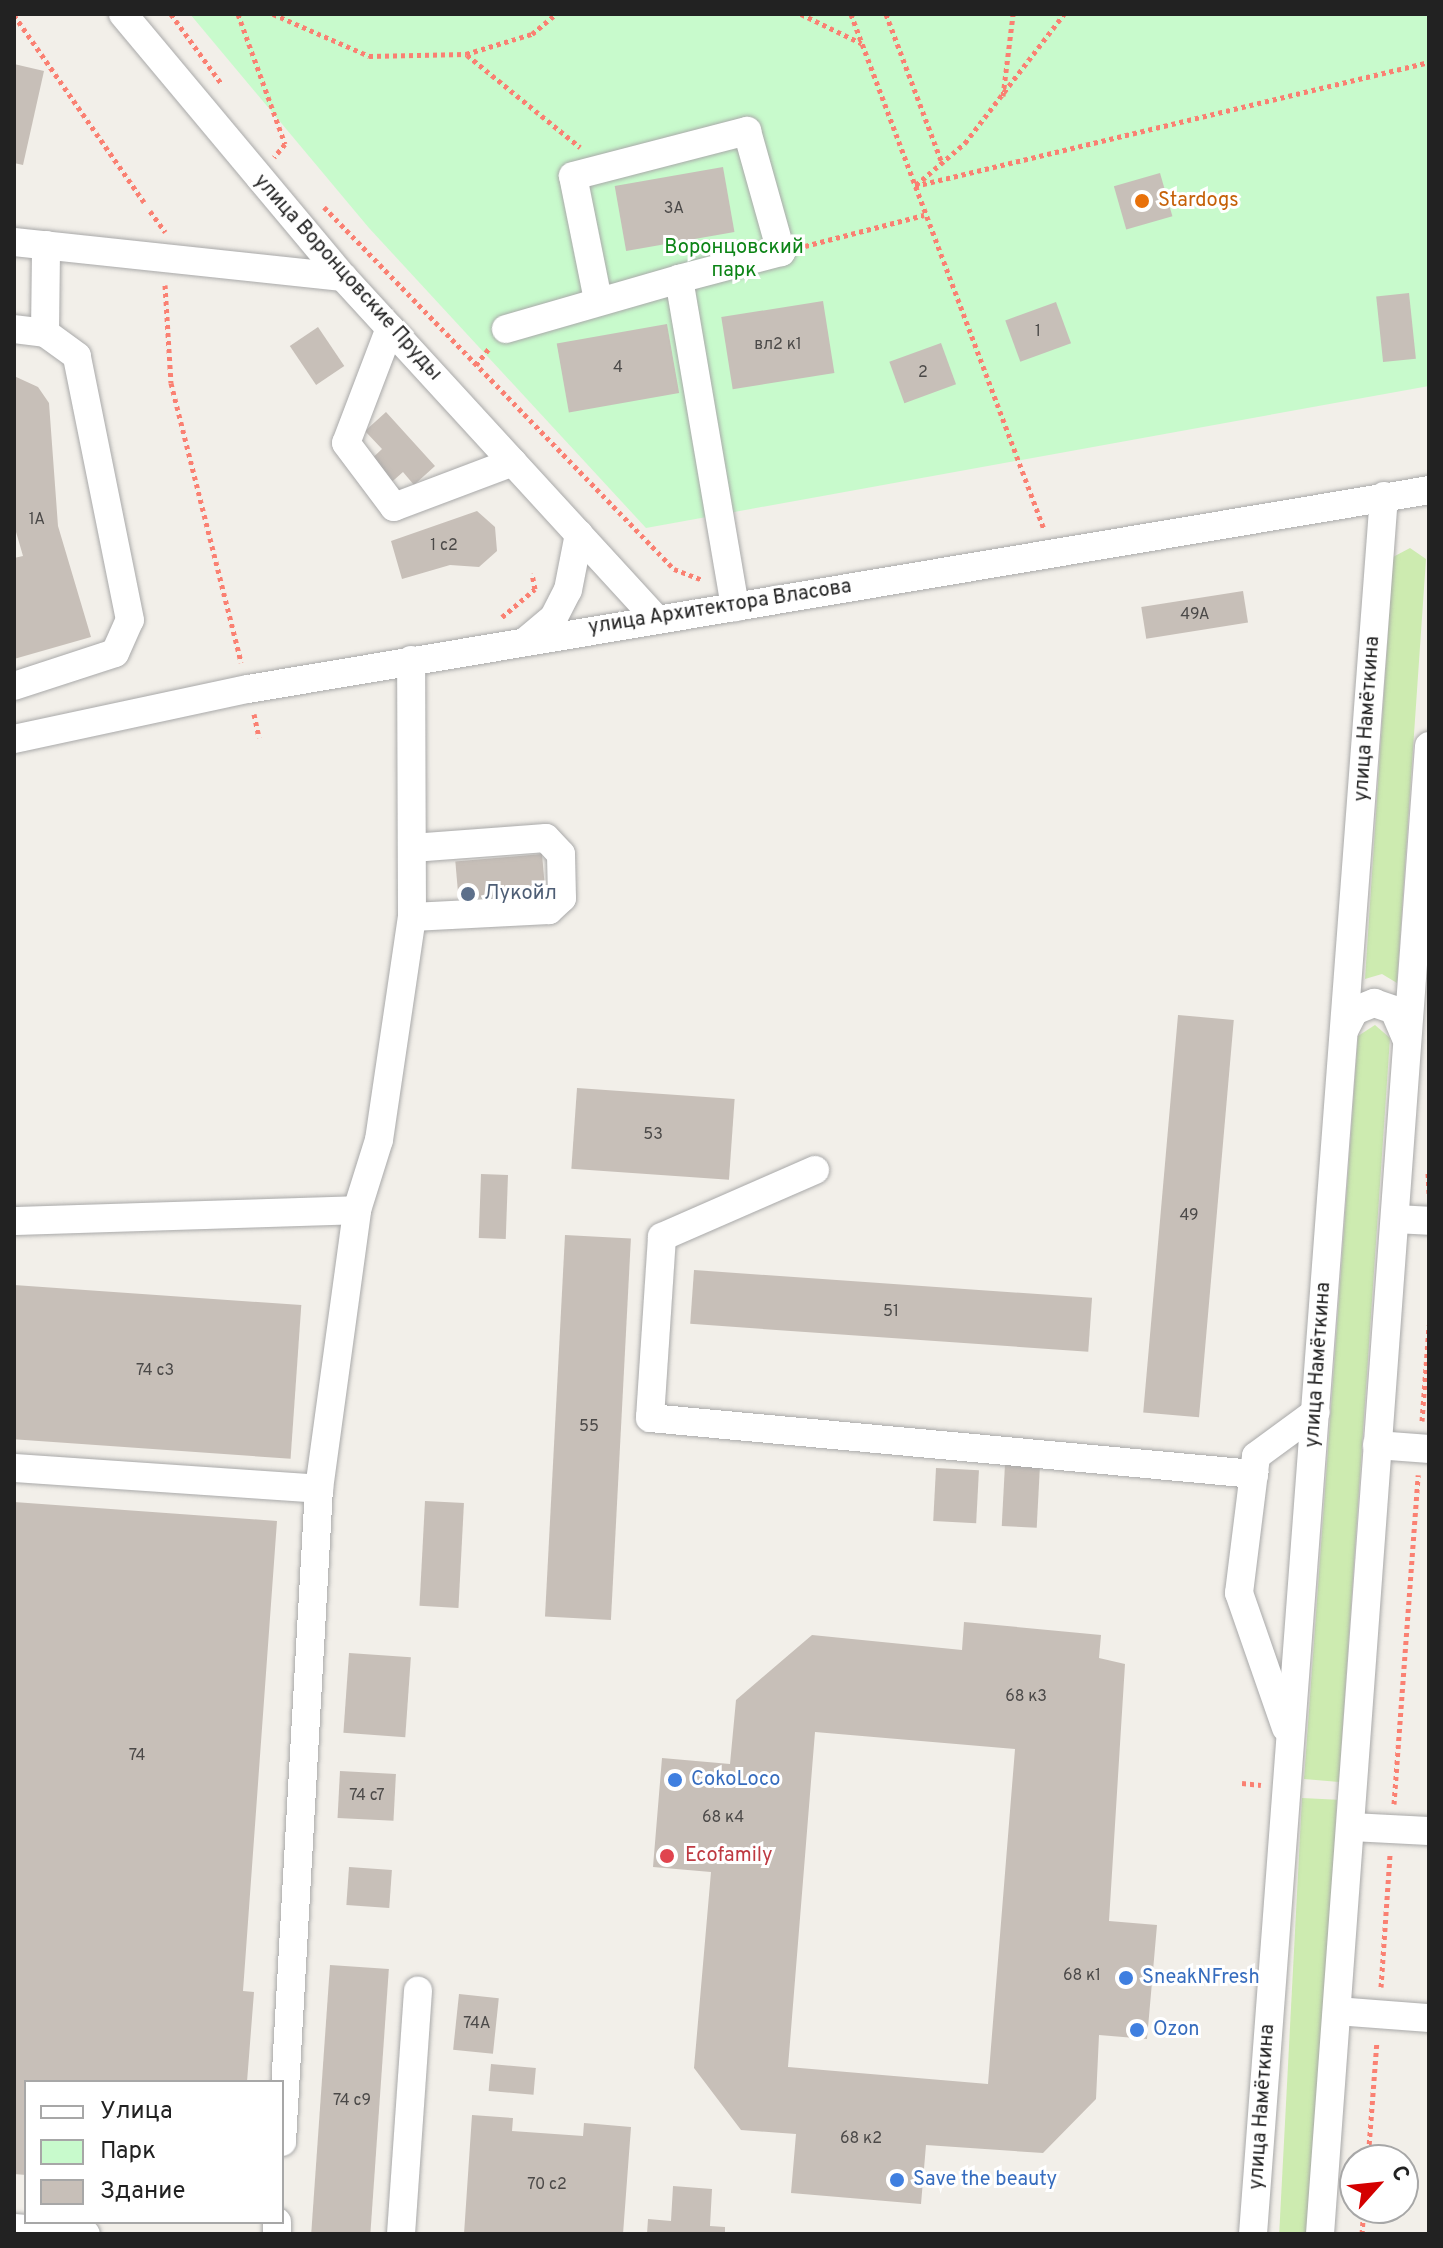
<!DOCTYPE html>
<html>
<head>
<meta charset="utf-8">
<style>
  body { margin:0 }
  #map { position:relative; width:1443px; height:2248px; overflow:hidden; background:#f2efe9; font-family:Overpass,sans-serif }
  div>[style] { position:absolute }
  .grass>* { inset:0; background:#cdebb0; transform-origin:0 0 }
  .park>* { inset:0; background:#c8facc }
  .building>* { inset:0; background:#c7bfb8; transform-origin:0 0 }
  .path>* { height:5px; margin-top:-2.5px; transform-origin:0; background:repeating-linear-gradient(90deg,#fa8072 0 4px,transparent 0 8px) }
  .roads { filter:drop-shadow(0 0 2px #a9a9a9) drop-shadow(0 0 2px #a9a9a9) }
  .minor>* { height:28px; margin:-14px; padding:0 14px; transform-origin:14px; border-radius:14px; background:#fff }
  .dots>* { width:22px; height:22px; translate:-50% -50%; box-sizing:border-box; border:4px solid #fff; border-radius:50% }
  span { translate:-50% -50%; white-space:nowrap; text-align:center; line-height:1.15; -webkit-text-stroke:6px #fff; paint-order:stroke }
  .number-label { font-size:16px; color:#4b4948 }
  .number-label span { -webkit-text-stroke-width:0 }
  .food-label { font-size:20px; color:#c56008 }
  .left { translate:0 -50%; text-align:left }
  .park-label { font-size:20px; color:#0c8416 }
  .street-label { font-size:20px; color:#222 }
  .service-label { font-size:20px; color:#4e5e75 }
  .shop-label { font-size:20px; color:#366cbe }
  .health-label { font-size:20px; color:#be3a42 }
  .frame { position:absolute; inset:0; border:16px solid #222; pointer-events:none }
  .legend { position:absolute; left:24px; top:2080px; width:260px; height:144px; box-sizing:border-box; background:#fff; border:2px solid #a7a7a7; margin:0; padding:10px 14px; list-style:none; font-size:24px; color:#222 }
  .legend li { display:flex; align-items:center; gap:16px; height:40px }
  .legend b { width:40px; border:2px solid #a7a7a7 }
  .north { position:absolute; left:1339px; top:2144px; width:80px; height:80px; box-sizing:border-box; background:#fff; border:2px solid #a7a7a7; border-radius:50%; rotate:63deg; font-size:22px; font-weight:700; line-height:32px; text-align:center; color:#222 }
  .north::after { content:''; display:block; margin:auto; width:28px; height:36px; background:#d40000; clip-path:polygon(50% 0,100% 100%,50% 72%,0 100%) }
</style>
</head>
<body>
<div id="map">
  <div class="grass">
    <i style="clip-path:polygon(1410px 548px,1426px 559px,1397px 983px,1382px 974px,1365px 979px,1393px 557px)"></i>
    <i style="clip-path:polygon(1375px 1025px,1390px 1038px,1339px 1782px,1304px 1779px,1358px 1036px)"></i>
    <i style="left:1302px;top:1798px;width:35px;height:437px;rotate:3deg"></i>
  </div>
  <div class="park">
    <i style="clip-path:polygon(190px 14px,1429px 14px,1429px 386px,646px 528px,369px 228px)"></i>
  </div>
  <div class="building">
    <i style="clip-path:polygon(14px 64px,44px 71px,23px 165px,14px 163px)"></i>
    <i style="left:723px;top:167px;width:66px;height:110px;rotate:80deg"></i>
    <i style="left:1160px;top:173px;width:45px;height:48px;rotate:74deg"></i>
    <i style="left:1409px;top:293px;width:66px;height:33px;rotate:84deg"></i>
    <i style="left:823px;top:301px;width:73px;height:103px;rotate:81deg"></i>
    <i style="left:1056px;top:302px;width:44px;height:54px;rotate:70deg"></i>
    <i style="left:667px;top:324px;width:70px;height:112px;rotate:80deg"></i>
    <i style="left:318px;top:327px;width:47px;height:34px;rotate:56deg"></i>
    <i style="left:941px;top:343px;width:44px;height:55px;rotate:70deg"></i>
    <i style="clip-path:polygon(14px 376px,38px 387px,49px 403px,58px 526px,91px 637px,14px 659px,14px 558px,23px 556px,14px 525px)"></i>
    <i style="clip-path:polygon(386px 412px,435px 466px,414px 485px,403px 472px,386px 487px,365px 465px,382px 449px,365px 431px)"></i>
    <i style="clip-path:polygon(477px 511px,495px 527px,497px 551px,479px 567px,450px 565px,402px 579px,391px 541px)"></i>
    <i style="left:1243px;top:591px;width:32px;height:103px;rotate:81deg"></i>
    <i style="left:542px;top:854px;width:38px;height:87px;rotate:85deg"></i>
    <i style="left:1178px;top:1015px;width:56px;height:399px;rotate:5deg"></i>
    <i style="left:577px;top:1088px;width:158px;height:81px;rotate:4deg"></i>
    <i style="left:481px;top:1174px;width:27px;height:64px;rotate:2deg"></i>
    <i style="left:565px;top:1235px;width:66px;height:382px;rotate:3deg"></i>
    <i style="left:694px;top:1270px;width:399px;height:54px;rotate:4deg"></i>
    <i style="left:14px;top:1285px;width:288px;height:154px;rotate:4deg"></i>
    <i style="left:1005px;top:1464px;width:35px;height:62px;rotate:3deg"></i>
    <i style="left:936px;top:1468px;width:43px;height:53px;rotate:3deg"></i>
    <i style="left:425px;top:1501px;width:39px;height:105px;rotate:3deg"></i>
    <i style="clip-path:polygon(14px 1502px,277px 1521px,243px 1991px,254px 1992px,247px 2082px,26px 2082px,26px 2175px,14px 2174px)"></i>
    <i style="clip-path:polygon(evenodd,964px 1622px,1101px 1635px,1099px 1658px,1125px 1664px,1109px 1921px,1157px 1925px,1147px 2039px,1099px 2035px,1096px 2099px,1043px 2153px,926px 2145px,921px 2204px,791px 2193px,796px 2134px,741px 2130px,694px 2068px,711px 1872px,653px 1867px,662px 1758px,730px 1764px,736px 1700px,812px 1635px,962px 1650px,964px 1622px,815px 1732px,1015px 1749px,988px 2084px,788px 2067px,815px 1732px)"></i>
    <i style="left:349px;top:1653px;width:62px;height:80px;rotate:4deg"></i>
    <i style="left:340px;top:1771px;width:56px;height:47px;rotate:3deg"></i>
    <i style="left:349px;top:1867px;width:43px;height:38px;rotate:4deg"></i>
    <i style="left:330px;top:1965px;width:59px;height:269px;rotate:4deg"></i>
    <i style="left:459px;top:1994px;width:40px;height:56px;rotate:6deg"></i>
    <i style="left:491px;top:2064px;width:45px;height:27px;rotate:5deg"></i>
    <i style="clip-path:polygon(472px 2115px,513px 2118px,512px 2131px,583px 2136px,584px 2123px,631px 2127px,623px 2234px,464px 2234px)"></i>
    <i style="clip-path:polygon(673px 2186px,712px 2189px,710px 2226px,725px 2227px,725px 2234px,647px 2234px,648px 2219px,671px 2221px)"></i>
  </div>
  <div class="path">
    <i style="left:171px;top:14px;width:85px;rotate:54.1deg"></i>
    <i style="left:238px;top:14px;width:138px;rotate:70.1deg"></i>
    <i style="left:285px;top:144px;width:17px;rotate:130deg"></i>
    <i style="left:273px;top:14px;width:105px;rotate:23.6deg"></i>
    <i style="left:369px;top:56px;width:97px;rotate:-1.2deg"></i>
    <i style="left:466px;top:54px;width:69px;rotate:-16.9deg"></i>
    <i style="left:532px;top:34px;width:31px;rotate:-40deg"></i>
    <i style="left:801px;top:14px;width:67px;rotate:25.8deg"></i>
    <i style="left:851px;top:14px;width:550px;rotate:69.46deg"></i>
    <i style="left:886px;top:14px;width:159px;rotate:69.4deg"></i>
    <i style="left:14px;top:15px;width:228px;rotate:55.2deg"></i>
    <i style="left:467px;top:55px;width:146px;rotate:39.2deg"></i>
    <i style="left:1003px;top:96px;width:83px;rotate:-83deg"></i>
    <i style="left:916px;top:185px;width:65px;rotate:-40.6deg"></i>
    <i style="left:965px;top:143px;width:163px;rotate:-52.5deg"></i>
    <i style="left:915px;top:186px;width:529px;rotate:-13.56deg"></i>
    <i style="left:324px;top:207px;width:504px;rotate:45.97deg"></i>
    <i style="left:674px;top:569px;width:30px;rotate:21deg"></i>
    <i style="left:150px;top:211px;width:26px;rotate:54deg"></i>
    <i style="left:805px;top:246px;width:123px;rotate:-14.6deg"></i>
    <i style="left:165px;top:285px;width:98px;rotate:86.5deg"></i>
    <i style="left:171px;top:383px;width:288px;rotate:75.9deg"></i>
    <i style="left:476px;top:365px;width:23px;rotate:-52deg"></i>
    <i style="left:502px;top:617px;width:43px;rotate:-40.3deg"></i>
    <i style="left:535px;top:589px;width:16px;rotate:-101deg"></i>
    <i style="left:254px;top:714px;width:24px;rotate:78deg"></i>
    <i style="left:1428px;top:1173px;width:22px;rotate:87deg"></i>
    <i style="left:1422px;top:1421px;width:96px;rotate:-85.8deg"></i>
    <i style="left:1242px;top:1783px;width:19px;rotate:6deg"></i>
    <i style="left:1394px;top:1804px;width:330px;rotate:-85.8deg"></i>
    <i style="left:1381px;top:1987px;width:133px;rotate:-86.1deg"></i>
    <i style="left:1368px;top:2160px;width:119px;rotate:-85.7deg"></i>
    <i style="left:1362px;top:2234px;width:26px;rotate:-86deg"></i>
  </div>
  <div class="roads">
    <div class="minor">
      <i style="left:123px;top:14px;width:343px;rotate:50.1deg"></i>
      <i style="left:343px;top:277px;width:463px;rotate:47.5deg"></i>
      <i style="left:14px;top:242px;width:331px;rotate:6.1deg"></i>
      <i style="left:598px;top:300px;width:126px;rotate:-101.4deg"></i>
      <i style="left:573px;top:176px;width:180px;rotate:-14.5deg"></i>
      <i style="left:747px;top:131px;width:126px;rotate:74.3deg"></i>
      <i style="left:781px;top:252px;width:106px;rotate:165.2deg"></i>
      <i style="left:390px;top:328px;width:123px;rotate:110.9deg"></i>
      <i style="left:346px;top:443px;width:80px;rotate:53.1deg"></i>
      <i style="left:394px;top:507px;width:127px;rotate:-20.7deg"></i>
      <i style="left:14px;top:329px;width:31px;rotate:7deg"></i>
      <i style="left:506px;top:329px;width:180px;rotate:-16.1deg"></i>
      <i style="left:679px;top:279px;width:333px;rotate:80.3deg"></i>
      <i style="left:527px;top:640px;width:35px;rotate:-40deg"></i>
      <i style="left:554px;top:617px;width:30px;rotate:-63deg"></i>
      <i style="left:568px;top:590px;width:57px;rotate:-78.9deg"></i>
      <i style="left:14px;top:686px;width:106px;rotate:-18.1deg"></i>
      <i style="left:115px;top:653px;width:36px;rotate:-66deg"></i>
      <i style="left:130px;top:620px;width:269px;rotate:-101.4deg"></i>
      <i style="left:77px;top:356px;width:39px;rotate:-144deg"></i>
      <i style="left:45px;top:333px;width:88px;rotate:-89.3deg"></i>
      <i style="left:14px;top:739px;width:239px;rotate:-12.1deg"></i>
      <i style="left:248px;top:689px;width:1198px;rotate:-9.56deg"></i>
      <i style="left:412px;top:848px;width:134px;rotate:-4.3deg"></i>
      <i style="left:546px;top:838px;width:22px;rotate:47deg"></i>
      <i style="left:561px;top:854px;width:44px;rotate:88.7deg"></i>
      <i style="left:562px;top:898px;width:18px;rotate:137deg"></i>
      <i style="left:549px;top:910px;width:137px;rotate:177.1deg"></i>
      <i style="left:1344px;top:1031px;width:22px;rotate:-63deg"></i>
      <i style="left:1354px;top:1011px;width:22px;rotate:-22deg"></i>
      <i style="left:1374px;top:1003px;width:21px;rotate:19deg"></i>
      <i style="left:1394px;top:1010px;width:30px;rotate:67deg"></i>
      <i style="left:815px;top:1170px;width:167px;rotate:156.4deg"></i>
      <i style="left:662px;top:1237px;width:181px;rotate:93.8deg"></i>
      <i style="left:650px;top:1418px;width:607px;rotate:5.3deg"></i>
      <i style="left:1395px;top:1219px;width:34px;rotate:3deg"></i>
      <i style="left:14px;top:1221px;width:343px;rotate:-1.8deg"></i>
      <i style="left:1377px;top:1445px;width:52px;rotate:4.4deg"></i>
      <i style="left:14px;top:1468px;width:306px;rotate:3.9deg"></i>
      <i style="left:1286px;top:1728px;width:143px;rotate:-109.2deg"></i>
      <i style="left:1239px;top:1593px;width:138px;rotate:-82.9deg"></i>
      <i style="left:1256px;top:1456px;width:74px;rotate:-36.3deg"></i>
      <i style="left:1351px;top:1827px;width:78px;rotate:2.9deg"></i>
      <i style="left:1337px;top:2011px;width:92px;rotate:4.4deg"></i>
      <i style="left:282px;top:2142px;width:654px;rotate:-86.76deg"></i>
      <i style="left:319px;top:1489px;width:282px;rotate:-82.2deg"></i>
      <i style="left:357px;top:1210px;width:73px;rotate:-72.6deg"></i>
      <i style="left:379px;top:1140px;width:225px;rotate:-81.6deg"></i>
      <i style="left:412px;top:917px;width:257px;rotate:-90.2deg"></i>
      <i style="left:14px;top:2228px;width:72px;rotate:4.8deg"></i>
      <i style="left:277px;top:2234px;width:12px;rotate:-90deg"></i>
      <i style="left:401px;top:2234px;width:244px;rotate:-86deg"></i>
      <i style="left:1253px;top:2234px;width:1743px;rotate:-85.69deg"></i>
      <i style="left:1320px;top:2234px;width:1492px;rotate:-85.81deg"></i>
    </div>
  </div>
  <div class="dots">
    <i style="left:1142px;top:201px;background:#e8710a"></i>
    <i style="left:468px;top:894px;background:#5c6f8a"></i>
    <i style="left:675px;top:1780px;background:#3f7fe0"></i>
    <i style="left:667px;top:1856px;background:#e0444e"></i>
    <i style="left:1126px;top:1978px;background:#3f7fe0"></i>
    <i style="left:1137px;top:2030px;background:#3f7fe0"></i>
    <i style="left:897px;top:2180px;background:#3f7fe0"></i>
  </div>
  <div class="number-label">
    <span style="left:674px;top:209px">3А</span>
    <span style="left:1038px;top:332px">1</span>
    <span style="left:778px;top:345px">вл2 к1</span>
    <span style="left:618px;top:368px">4</span>
    <span style="left:923px;top:373px">2</span>
    <span style="left:37px;top:520px">1А</span>
    <span style="left:444px;top:546px">1 с2</span>
    <span style="left:1195px;top:615px">49А</span>
    <span style="left:653px;top:1135px">53</span>
    <span style="left:1189px;top:1216px">49</span>
    <span style="left:891px;top:1312px">51</span>
    <span style="left:155px;top:1371px">74 с3</span>
    <span style="left:589px;top:1427px">55</span>
    <span style="left:1026px;top:1697px">68 к3</span>
    <span style="left:137px;top:1756px">74</span>
    <span style="left:367px;top:1796px">74 с7</span>
    <span style="left:723px;top:1818px">68 к4</span>
    <span style="left:1082px;top:1976px">68 к1</span>
    <span style="left:477px;top:2024px">74А</span>
    <span style="left:352px;top:2101px">74 с9</span>
    <span style="left:861px;top:2139px">68 к2</span>
    <span style="left:547px;top:2185px">70 с2</span>
  </div>
  <div class="food-label">
    <span class="left" style="left:1158px;top:201px">Stardogs</span>
  </div>
  <div class="park-label">
    <span style="left:734px;top:260px">Воронцовский<br>парк</span>
  </div>
  <div class="street-label">
    <span style="left:347px;top:278px;rotate:48deg">улица Воронцовские Пруды</span>
    <span style="left:720px;top:608px;rotate:-9deg">улица Архитектора Власова</span>
    <span style="left:1368px;top:719px;rotate:-86deg">улица Намёткина</span>
    <span style="left:1319px;top:1365px;rotate:-86deg">улица Намёткина</span>
    <span style="left:1263px;top:2107px;rotate:-86deg">улица Намёткина</span>
  </div>
  <div class="service-label">
    <span class="left" style="left:484px;top:894px">Лукойл</span>
  </div>
  <div class="shop-label">
    <span class="left" style="left:691px;top:1780px">CokoLoco</span>
    <span class="left" style="left:1142px;top:1978px">SneakNFresh</span>
    <span class="left" style="left:1153px;top:2030px">Ozon</span>
    <span class="left" style="left:913px;top:2180px">Save the beauty</span>
  </div>
  <div class="health-label">
    <span class="left" style="left:685px;top:1856px">Ecofamily</span>
  </div>
  <div class="frame"></div>
  <ul class="legend">
  <li><b style="height:10px;background:#fff"></b>Улица</li>
  <li><b style="height:22px;background:#c8facc"></b>Парк</li>
  <li><b style="height:22px;background:#c7bfb8"></b>Здание</li>
  </ul>
  <div class="north">С</div>
</div>
</body>
</html>
